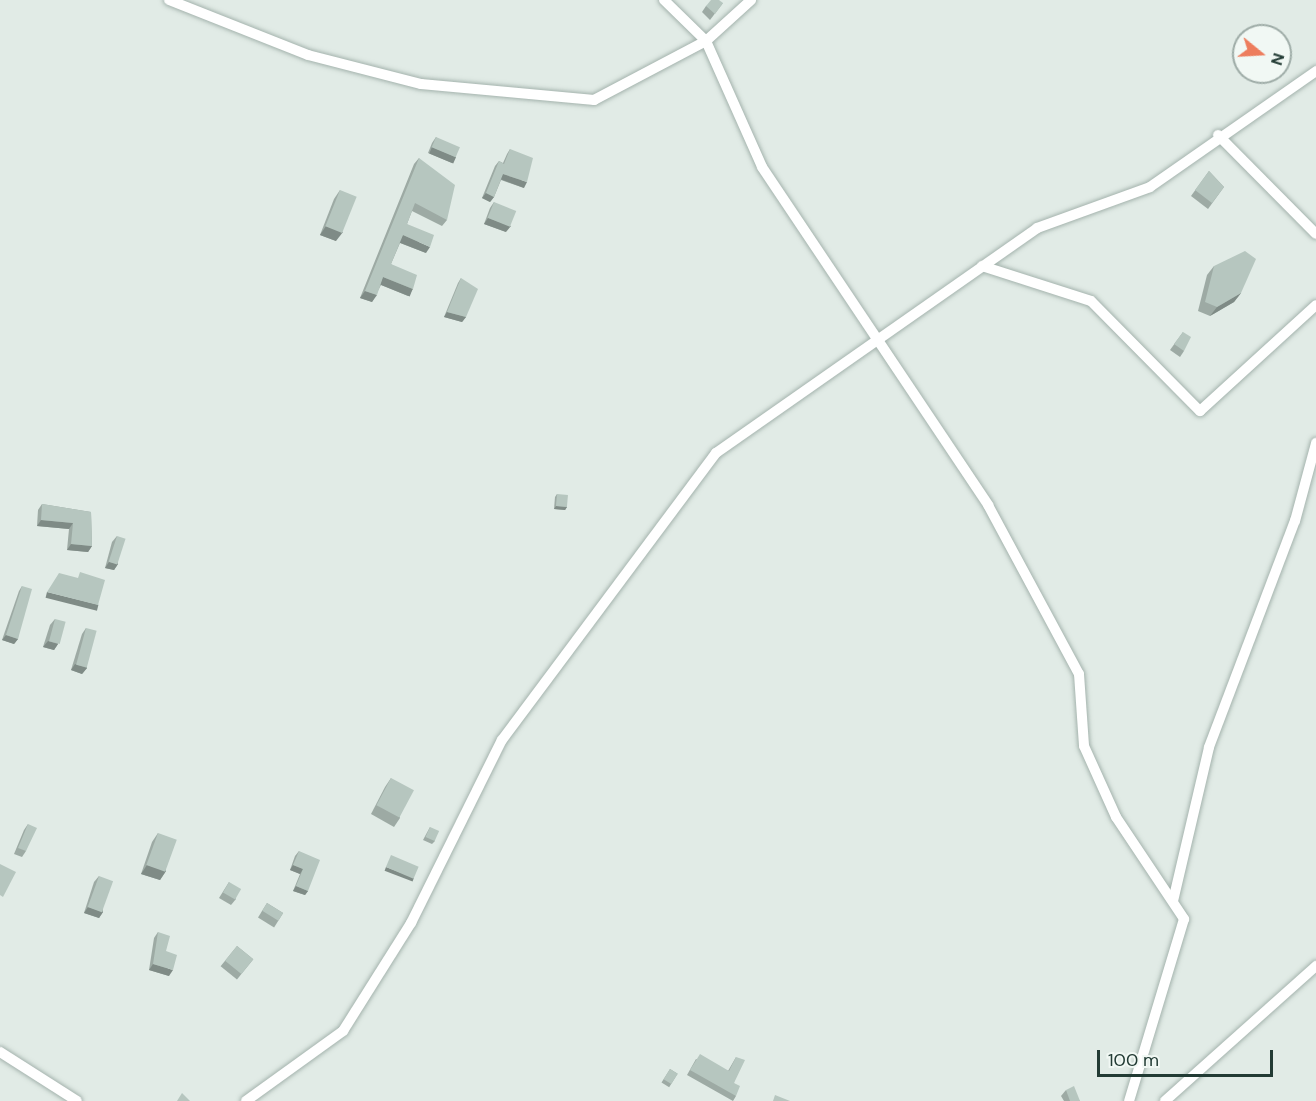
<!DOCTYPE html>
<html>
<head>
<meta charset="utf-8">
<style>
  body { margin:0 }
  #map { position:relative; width:1316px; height:1101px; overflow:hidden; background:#e1ebe6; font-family:"DM Sans",sans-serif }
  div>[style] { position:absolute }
  .roads { filter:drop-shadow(0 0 2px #a4b3ad) drop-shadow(0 0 2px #a4b3ad) }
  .street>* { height:10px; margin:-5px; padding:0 5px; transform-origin:5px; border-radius:5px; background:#fff }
  .wall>* { inset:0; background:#9daaa4; transform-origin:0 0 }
  .shaded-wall>* { inset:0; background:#7f8b86; transform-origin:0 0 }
  .building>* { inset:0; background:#b6c6bf; transform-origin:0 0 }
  span { translate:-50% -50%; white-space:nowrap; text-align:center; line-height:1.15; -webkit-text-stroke:4.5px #f1f8f4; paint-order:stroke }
  .north { position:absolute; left:1232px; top:24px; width:60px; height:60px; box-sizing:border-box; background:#f1f8f4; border:2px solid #9eaca7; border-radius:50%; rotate:108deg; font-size:16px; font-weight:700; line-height:24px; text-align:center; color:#223b34 }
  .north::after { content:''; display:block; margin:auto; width:21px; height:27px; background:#ed7d5d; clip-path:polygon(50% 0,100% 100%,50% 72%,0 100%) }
  .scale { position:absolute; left:1097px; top:1050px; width:176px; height:27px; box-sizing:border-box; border:3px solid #223b34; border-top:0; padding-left:8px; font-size:18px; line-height:21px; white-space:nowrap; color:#223b34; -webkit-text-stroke:4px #f1f8f4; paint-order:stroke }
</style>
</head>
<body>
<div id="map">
  <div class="roads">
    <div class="street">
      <i style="left:169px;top:0;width:149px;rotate:21.6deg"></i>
      <i style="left:308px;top:55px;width:117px;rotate:14.4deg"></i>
      <i style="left:421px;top:84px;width:174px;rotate:5.3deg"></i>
      <i style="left:594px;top:100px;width:127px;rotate:-27.8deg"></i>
      <i style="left:706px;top:41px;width:61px;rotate:-42.3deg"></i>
      <i style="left:664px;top:0;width:59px;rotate:44.3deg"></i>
      <i style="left:706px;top:41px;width:138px;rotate:66deg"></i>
      <i style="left:762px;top:167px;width:407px;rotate:56.2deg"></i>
      <i style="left:988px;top:505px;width:192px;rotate:61.7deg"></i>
      <i style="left:1079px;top:674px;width:72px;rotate:86deg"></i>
      <i style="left:1084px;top:746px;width:78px;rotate:65.7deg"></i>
      <i style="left:1116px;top:817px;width:123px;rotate:56.3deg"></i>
      <i style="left:1184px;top:919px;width:190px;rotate:106.8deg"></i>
      <i style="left:1218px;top:135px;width:139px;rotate:45.3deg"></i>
      <i style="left:982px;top:266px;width:114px;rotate:17.8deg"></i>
      <i style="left:1091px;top:301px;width:155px;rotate:45.3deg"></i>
      <i style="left:1200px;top:411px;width:157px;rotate:-42.4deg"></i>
      <i style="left:1173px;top:901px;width:158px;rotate:-76.8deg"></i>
      <i style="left:1209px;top:747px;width:242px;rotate:-69.2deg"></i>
      <i style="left:1295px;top:521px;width:81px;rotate:-74.9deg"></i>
      <i style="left:0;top:1052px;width:91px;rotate:32.5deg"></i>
      <i style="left:246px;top:1101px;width:120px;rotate:-35.8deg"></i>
      <i style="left:343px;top:1031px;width:128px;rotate:-57.8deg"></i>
      <i style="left:411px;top:923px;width:204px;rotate:-63.6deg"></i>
      <i style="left:502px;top:740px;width:358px;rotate:-53.3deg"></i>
      <i style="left:716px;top:453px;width:392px;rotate:-35deg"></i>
      <i style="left:1037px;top:228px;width:120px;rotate:-19.9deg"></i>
      <i style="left:1150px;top:187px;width:203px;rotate:-34.9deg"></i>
      <i style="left:1165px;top:1101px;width:203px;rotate:-41.8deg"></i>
    </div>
  </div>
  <div class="wall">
    <i style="clip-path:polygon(723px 3px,710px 20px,702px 12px,706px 6px)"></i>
    <i style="clip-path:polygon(436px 137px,456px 157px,452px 163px,428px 153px,432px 143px)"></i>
    <i style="clip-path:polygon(510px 149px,524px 188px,501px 180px,494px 197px,490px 202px,482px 198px,495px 166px,499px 161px,503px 163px,507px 154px)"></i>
    <i style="clip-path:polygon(419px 158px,447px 220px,442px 226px,412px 211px,407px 224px,426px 253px,400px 243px,391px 264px,413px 289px,408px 296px,381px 285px,372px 302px,360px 298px,414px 164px)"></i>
    <i style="clip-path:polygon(1209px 171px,1224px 187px,1208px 209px,1191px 196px)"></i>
    <i style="clip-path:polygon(340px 190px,336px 241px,320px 235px,334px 199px)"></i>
    <i style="clip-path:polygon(494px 202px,506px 232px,484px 224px,490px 208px)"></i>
    <i style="clip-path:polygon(1214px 266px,1241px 293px,1234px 302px,1210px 316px,1198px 311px,1207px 275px)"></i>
    <i style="clip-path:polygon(461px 278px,466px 317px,462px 322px,444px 317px,458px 283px)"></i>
    <i style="clip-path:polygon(1183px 332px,1184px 351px,1180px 357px,1170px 350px)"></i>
    <i style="clip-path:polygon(557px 494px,567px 507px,565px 510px,554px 509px,555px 497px)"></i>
    <i style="clip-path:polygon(42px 504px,91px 512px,92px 546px,88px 552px,67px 550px,69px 529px,37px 526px,38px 510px)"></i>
    <i style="clip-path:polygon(117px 536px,118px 564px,114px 570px,105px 568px,112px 542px)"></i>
    <i style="clip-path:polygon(22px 586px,18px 639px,14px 644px,2px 640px,19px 591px)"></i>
    <i style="clip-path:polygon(55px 619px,58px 644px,54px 650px,43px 647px,50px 625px)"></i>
    <i style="clip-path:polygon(86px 628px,87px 668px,82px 674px,71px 670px,82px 634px)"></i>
    <i style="clip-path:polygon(391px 778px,400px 818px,394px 827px,371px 814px,385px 787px)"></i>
    <i style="clip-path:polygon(28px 824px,26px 851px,22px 857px,14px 854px,24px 830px)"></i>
    <i style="clip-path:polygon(430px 827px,435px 841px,432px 844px,423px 840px)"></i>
    <i style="clip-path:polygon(158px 833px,166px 871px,160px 880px,141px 874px,152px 842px)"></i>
    <i style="clip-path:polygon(299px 851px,308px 891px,305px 895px,293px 891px,300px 874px,290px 870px,295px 856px)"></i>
    <i style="clip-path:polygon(99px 876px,103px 912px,99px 918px,84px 913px,94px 882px)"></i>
    <i style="clip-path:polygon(229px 882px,236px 899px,231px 905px,219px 898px)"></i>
    <i style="left:267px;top:903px;width:19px;height:17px;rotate:32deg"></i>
    <i style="clip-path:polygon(158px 932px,166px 951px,169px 976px,149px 970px,154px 938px)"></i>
    <i style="left:237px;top:946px;width:21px;height:26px;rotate:39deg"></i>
    <i style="clip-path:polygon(736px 1057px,734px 1083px,736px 1096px,733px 1101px,687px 1075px,696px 1059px,728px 1071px)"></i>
    <i style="left:670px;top:1069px;width:9px;height:16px;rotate:32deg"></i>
    <i style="clip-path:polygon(1066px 1090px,1080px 1101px,1064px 1101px,1061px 1096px)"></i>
  </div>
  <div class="shaded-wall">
    <i style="left:432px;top:147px;width:26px;height:7px;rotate:23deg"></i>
    <i style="clip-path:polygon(503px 174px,527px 182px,524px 188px,500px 179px)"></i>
    <i style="clip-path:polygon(486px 193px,494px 197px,490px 202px,482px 198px)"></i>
    <i style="clip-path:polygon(488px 218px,511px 226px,506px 232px,484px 224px)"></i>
    <i style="clip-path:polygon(326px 226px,343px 232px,336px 241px,320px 235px)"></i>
    <i style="clip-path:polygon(403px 235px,430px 247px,426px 253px,398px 242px)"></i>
    <i style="left:383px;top:277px;width:32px;height:8px;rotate:22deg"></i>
    <i style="clip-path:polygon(365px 291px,377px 295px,372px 302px,360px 298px)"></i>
    <i style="clip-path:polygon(1241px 293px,1234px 302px,1210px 316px,1217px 307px)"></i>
    <i style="clip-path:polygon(447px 312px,466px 317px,462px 322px,444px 317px)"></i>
    <i style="clip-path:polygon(556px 506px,567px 507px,565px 510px,554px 509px)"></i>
    <i style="clip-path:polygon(41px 520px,73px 523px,69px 529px,37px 526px)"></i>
    <i style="clip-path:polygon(71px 544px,92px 546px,88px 552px,67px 550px)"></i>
    <i style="clip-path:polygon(109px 562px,118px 564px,114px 570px,105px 568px)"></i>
    <i style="left:47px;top:592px;width:53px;height:6px;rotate:14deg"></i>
    <i style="clip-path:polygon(6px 635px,18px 639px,14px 644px,2px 640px)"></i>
    <i style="clip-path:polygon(48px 641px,58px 644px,54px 650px,43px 647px)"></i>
    <i style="clip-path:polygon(75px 664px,87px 668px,82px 674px,71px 670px)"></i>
    <i style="clip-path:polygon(147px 865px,166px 871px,160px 880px,141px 874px)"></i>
    <i style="clip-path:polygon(293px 865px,303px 869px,300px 874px,290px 870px)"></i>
    <i style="left:386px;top:867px;width:30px;height:4px;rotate:21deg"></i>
    <i style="clip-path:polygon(296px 886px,308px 891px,305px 895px,293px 891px)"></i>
    <i style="clip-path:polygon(88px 907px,103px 912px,99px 918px,84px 913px)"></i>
    <i style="clip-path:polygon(153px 964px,173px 970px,169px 976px,149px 970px)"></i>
  </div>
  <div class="building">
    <i style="clip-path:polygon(711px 0,719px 0,723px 3px,715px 14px,706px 6px)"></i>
    <i style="left:436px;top:137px;width:26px;height:11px;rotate:23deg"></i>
    <i style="clip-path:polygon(510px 149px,533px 158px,527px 182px,503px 174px,494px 197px,486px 193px,499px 161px,504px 164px)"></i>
    <i style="clip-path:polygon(419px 158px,455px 185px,447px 220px,415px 203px,407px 224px,434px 235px,430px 247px,403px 235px,391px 264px,417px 275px,413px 289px,383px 277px,377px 295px,365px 291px)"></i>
    <i style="clip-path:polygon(1209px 171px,1224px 187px,1212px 203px,1195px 190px)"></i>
    <i style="left:340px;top:190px;width:18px;height:39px;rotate:22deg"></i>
    <i style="left:494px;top:202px;width:24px;height:17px;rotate:22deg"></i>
    <i style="clip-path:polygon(1245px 251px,1256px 259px,1241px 293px,1217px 307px,1205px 302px,1214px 266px)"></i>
    <i style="clip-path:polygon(461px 278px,478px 289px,466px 317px,447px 312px)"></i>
    <i style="clip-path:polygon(1183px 332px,1191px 337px,1184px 351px,1174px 344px)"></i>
    <i style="left:557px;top:494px;width:11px;height:12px;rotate:5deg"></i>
    <i style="clip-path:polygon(42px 504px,91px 512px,92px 546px,71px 544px,73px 523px,41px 520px)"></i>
    <i style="left:117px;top:536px;width:9px;height:27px;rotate:18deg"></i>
    <i style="clip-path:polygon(80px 572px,105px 580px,98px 605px,47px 592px,59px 573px,78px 578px)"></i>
    <i style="clip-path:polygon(22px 586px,32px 589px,18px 639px,6px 635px)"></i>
    <i style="left:55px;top:619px;width:11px;height:23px;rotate:15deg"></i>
    <i style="left:86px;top:628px;width:11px;height:38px;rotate:15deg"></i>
    <i style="left:391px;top:778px;width:26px;height:31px;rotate:28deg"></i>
    <i style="clip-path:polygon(28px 824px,37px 828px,26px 851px,18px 848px)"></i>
    <i style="left:430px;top:827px;width:10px;height:11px;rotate:24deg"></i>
    <i style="left:158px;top:833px;width:20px;height:34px;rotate:20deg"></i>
    <i style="clip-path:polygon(299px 851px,320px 860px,308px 891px,296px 886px,303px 869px,293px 865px)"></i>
    <i style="left:391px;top:855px;width:30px;height:13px;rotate:23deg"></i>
    <i style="clip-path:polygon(0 864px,16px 872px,3px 897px,0 895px)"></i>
    <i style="left:99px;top:876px;width:15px;height:33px;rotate:20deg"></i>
    <i style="left:229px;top:882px;width:14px;height:12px;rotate:30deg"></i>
    <i style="left:267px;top:903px;width:19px;height:9px;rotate:32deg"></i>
    <i style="clip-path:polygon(158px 932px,170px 936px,166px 951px,177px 955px,173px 970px,153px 964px)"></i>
    <i style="left:237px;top:946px;width:21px;height:19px;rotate:39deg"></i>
    <i style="clip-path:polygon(700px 1054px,729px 1071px,736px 1057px,745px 1060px,734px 1083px,740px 1086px,736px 1096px,690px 1070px)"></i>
    <i style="left:670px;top:1069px;width:9px;height:12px;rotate:32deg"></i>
    <i style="clip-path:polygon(1074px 1086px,1080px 1101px,1070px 1101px,1066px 1090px)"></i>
    <i style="clip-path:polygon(182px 1093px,190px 1101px,177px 1101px)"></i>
    <i style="clip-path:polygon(775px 1095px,790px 1101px,773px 1101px)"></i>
  </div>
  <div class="north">N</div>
  <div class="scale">100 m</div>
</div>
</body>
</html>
